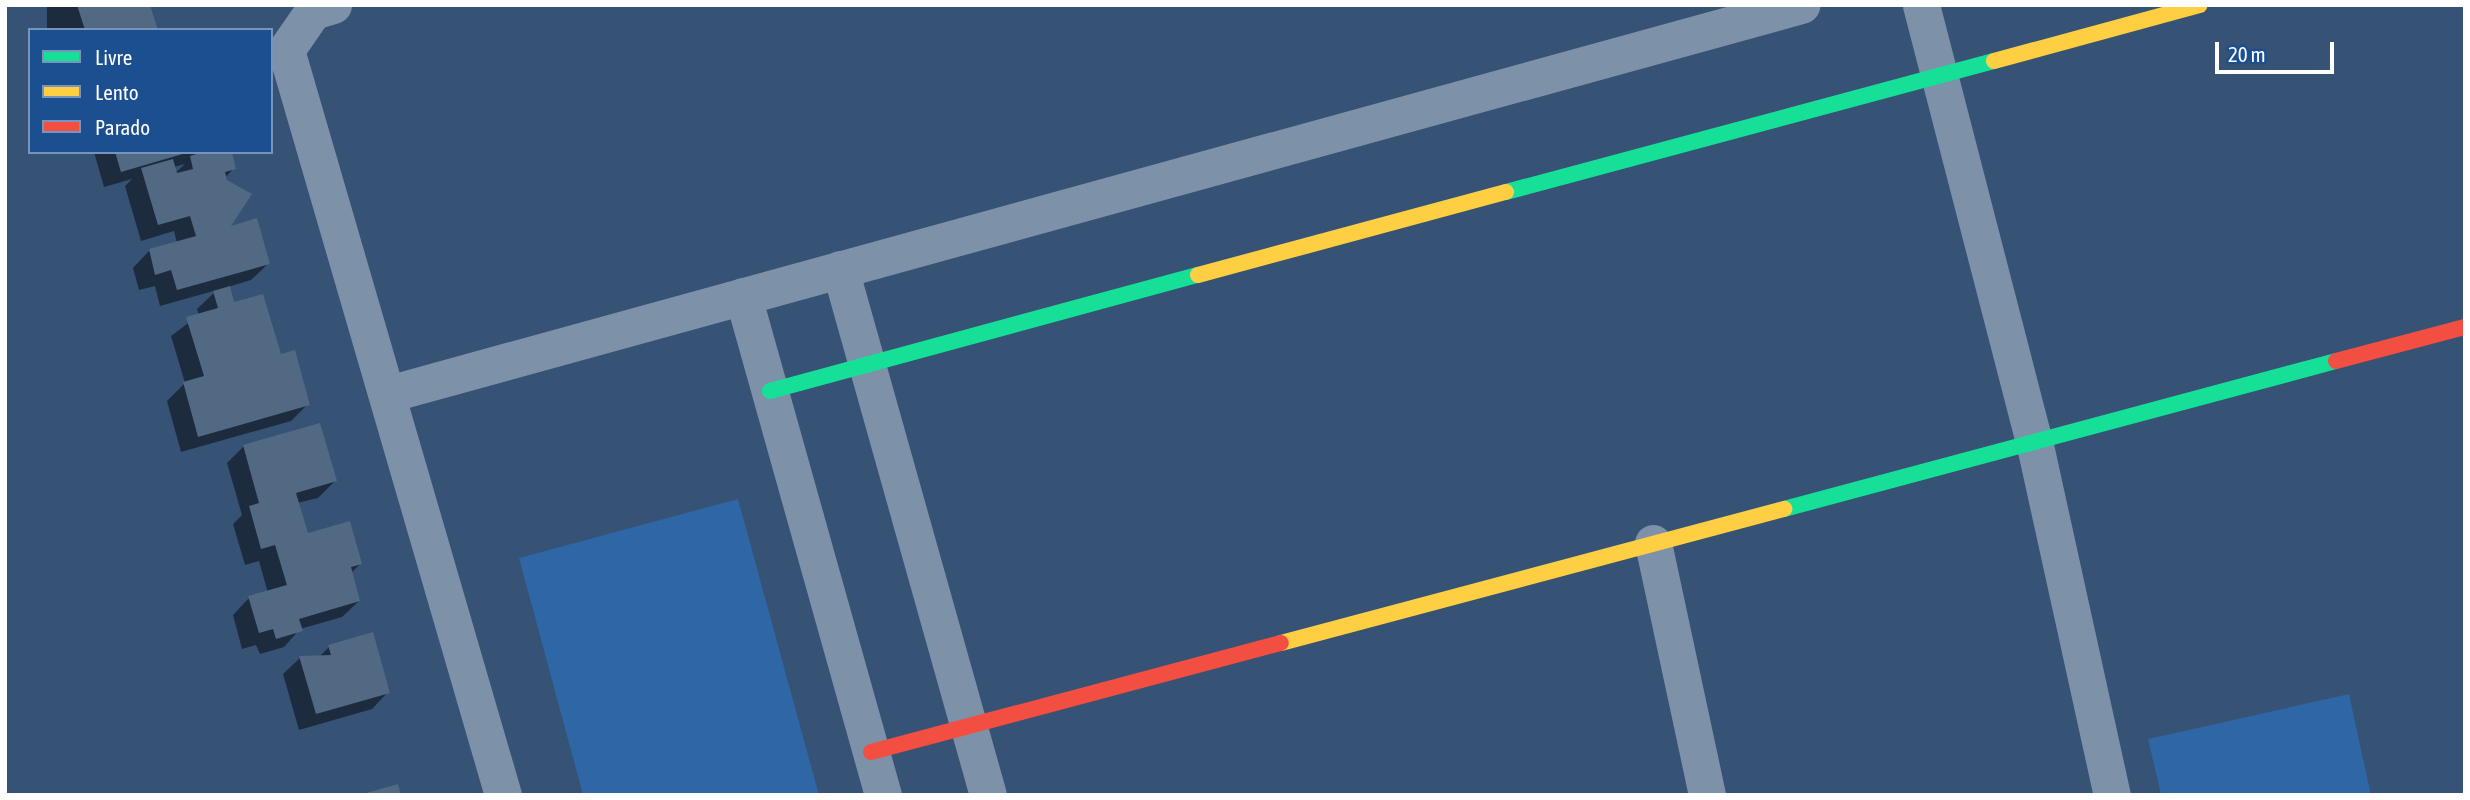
<!DOCTYPE html>
<html>
<head>
<meta charset="utf-8">
<style>
  body { margin:0 }
  #map { position:relative; width:2470px; height:800px; overflow:hidden; background:#365274; font-family:"Asap Condensed",sans-serif }
  div>[style] { position:absolute }
  .green>* { inset:0; background:#2f66a5 }
  .shadow>* { inset:0; background:#0007; transform-origin:0 0 }
  .building>* { inset:0; background:#526984 }
  .street>* { height:37px; margin:-18.5px; padding:0 18.5px; transform-origin:18.5px; border-radius:18.5px; background:#7d92a8 }
  .fast>* { height:16px; margin:-8px; padding:0 8px; transform-origin:8px; border-radius:8px; background:#16e098 }
  .slow>* { height:16px; margin:-8px; padding:0 8px; transform-origin:8px; border-radius:8px; background:#ffcf43 }
  .jam>* { height:16px; margin:-8px; padding:0 8px; transform-origin:8px; border-radius:8px; background:#f24e42 }
  span { translate:-50% -50%; white-space:nowrap; text-align:center; line-height:1.15; -webkit-text-stroke:7px #1b4f8f; paint-order:stroke }
  .frame { position:absolute; inset:0; border:7px solid #fff; pointer-events:none }
  .legend { position:absolute; left:28px; top:28px; width:245px; height:126px; box-sizing:border-box; background:#1b4f8f; border:2px solid #7695bc; margin:0; padding:9px 12px; list-style:none; font-size:21px; color:#fff }
  .legend li { display:flex; align-items:center; gap:14px; height:35px }
  .legend b { width:35px; border:2px solid #7695bc }
  .scale { position:absolute; left:2215px; top:42px; width:119px; height:32px; box-sizing:border-box; border:4px solid #fff; border-top:0; padding-left:9px; font-size:21px; line-height:24px; white-space:nowrap; color:#fff; -webkit-text-stroke:5px #1b4f8f; paint-order:stroke }
</style>
</head>
<body>
<div id="map">
  <div class="green">
    <i style="clip-path:polygon(738px 499px,819px 795px,583px 795px,519px 558px)"></i>
    <i style="clip-path:polygon(2349px 694px,2371px 795px,2161px 795px,2148px 739px)"></i>
  </div>
  <div class="shadow">
    <i style="left:47px;top:5px;width:101px;height:26px"></i>
    <i style="clip-path:polygon(evenodd,94px 152px,199px 152px,195px 157px,234px 168px,225px 178px,227px 229px,268px 264px,251px 280px,228px 287px,233px 304px,279px 357px,308px 404px,291px 421px,181px 452px,167px 401px,185px 383px,171px 336px,199px 315px,197px 309px,217px 290px,160px 306px,155px 286px,139px 290px,133px 268px,149px 251px,177px 243px,174px 231px,141px 241px,125px 186px,132px 179px,104px 187px,94px 152px,185px 164px,175px 173px,174px 167px,185px 164px)"></i>
    <i style="clip-path:polygon(318px 425px,335px 481px,318px 498px,297px 503px,307px 535px,360px 564px,351px 573px,359px 601px,342px 617px,300px 629px,284px 647px,260px 654px,256px 645px,242px 649px,233px 615px,249px 598px,268px 593px,259px 561px,245px 565px,233px 524px,242px 515px,227px 463px,243px 447px)"></i>
    <i style="clip-path:polygon(329px 647px,388px 692px,372px 709px,299px 730px,283px 674px,300px 658px,319px 657px)"></i>
  </div>
  <div class="building">
    <i style="clip-path:polygon(77px 5px,150px 5px,158px 30px,85px 30px)"></i>
    <i style="clip-path:polygon(115px 152px,186px 152px,186px 153px,121px 172px)"></i>
    <i style="clip-path:polygon(203px 152px,232px 152px,236px 169px,225px 172px,227px 180px,252px 194px,231px 226px,257px 218px,270px 264px,177px 290px,171px 270px,155px 275px,149px 249px,196px 236px,190px 216px,158px 225px,141px 168px,173px 159px,177px 173px,193px 169px,190px 156px)"></i>
    <i style="clip-path:polygon(230px 286px,234px 302px,263px 294px,281px 354px,295px 350px,310px 405px,198px 437px,183px 382px,204px 376px,186px 317px,218px 308px,213px 291px)"></i>
    <i style="clip-path:polygon(320px 423px,337px 481px,296px 493px,308px 533px,350px 521px,362px 564px,351px 567px,360px 601px,299px 619px,303px 631px,276px 639px,273px 629px,259px 633px,248px 596px,287px 585px,275px 545px,261px 549px,249px 506px,259px 503px,243px 445px)"></i>
    <i style="clip-path:polygon(373px 632px,390px 693px,316px 714px,299px 656px,331px 655px,328px 645px)"></i>
    <i style="clip-path:polygon(398px 784px,401px 795px,363px 795px,363px 794px)"></i>
  </div>
  <div class="street">
    <i style="left:333px;top:5px;width:21px;rotate:163deg"></i>
    <i style="left:313px;top:11px;width:47px;rotate:124.7deg"></i>
    <i style="left:286px;top:50px;width:776px;rotate:73.76deg"></i>
    <i style="left:1921px;top:5px;width:450px;rotate:75.5deg"></i>
    <i style="left:2034px;top:441px;width:362px;rotate:77.6deg"></i>
    <i style="left:840px;top:269px;width:546px;rotate:74.29deg"></i>
    <i style="left:743px;top:296px;width:518px;rotate:74.33deg"></i>
    <i style="left:388px;top:394px;width:1466px;rotate:-15.39deg"></i>
    <i style="left:1653px;top:543px;width:258px;rotate:77.9deg"></i>
  </div>
  <div class="fast">
    <i style="left:1506px;top:192px;width:505px;rotate:-15.03deg"></i>
    <i style="left:770px;top:391px;width:443px;rotate:-15.2deg"></i>
    <i style="left:1784px;top:509px;width:571px;rotate:-15.01deg"></i>
  </div>
  <div class="slow">
    <i style="left:1994px;top:61px;width:213px;rotate:-15.2deg"></i>
    <i style="left:1198px;top:275px;width:319px;rotate:-15.1deg"></i>
    <i style="left:1281px;top:643px;width:521px;rotate:-14.92deg"></i>
  </div>
  <div class="jam">
    <i style="left:2336px;top:361px;width:133px;rotate:-14.8deg"></i>
    <i style="left:871px;top:752px;width:424px;rotate:-14.9deg"></i>
  </div>
  <div class="frame"></div>
  <ul class="legend">
  <li><b style="height:9px;background:#16e098"></b>Livre</li>
  <li><b style="height:9px;background:#ffcf43"></b>Lento</li>
  <li><b style="height:9px;background:#f24e42"></b>Parado</li>
  </ul>
  <div class="scale">20 m</div>
</div>
</body>
</html>
